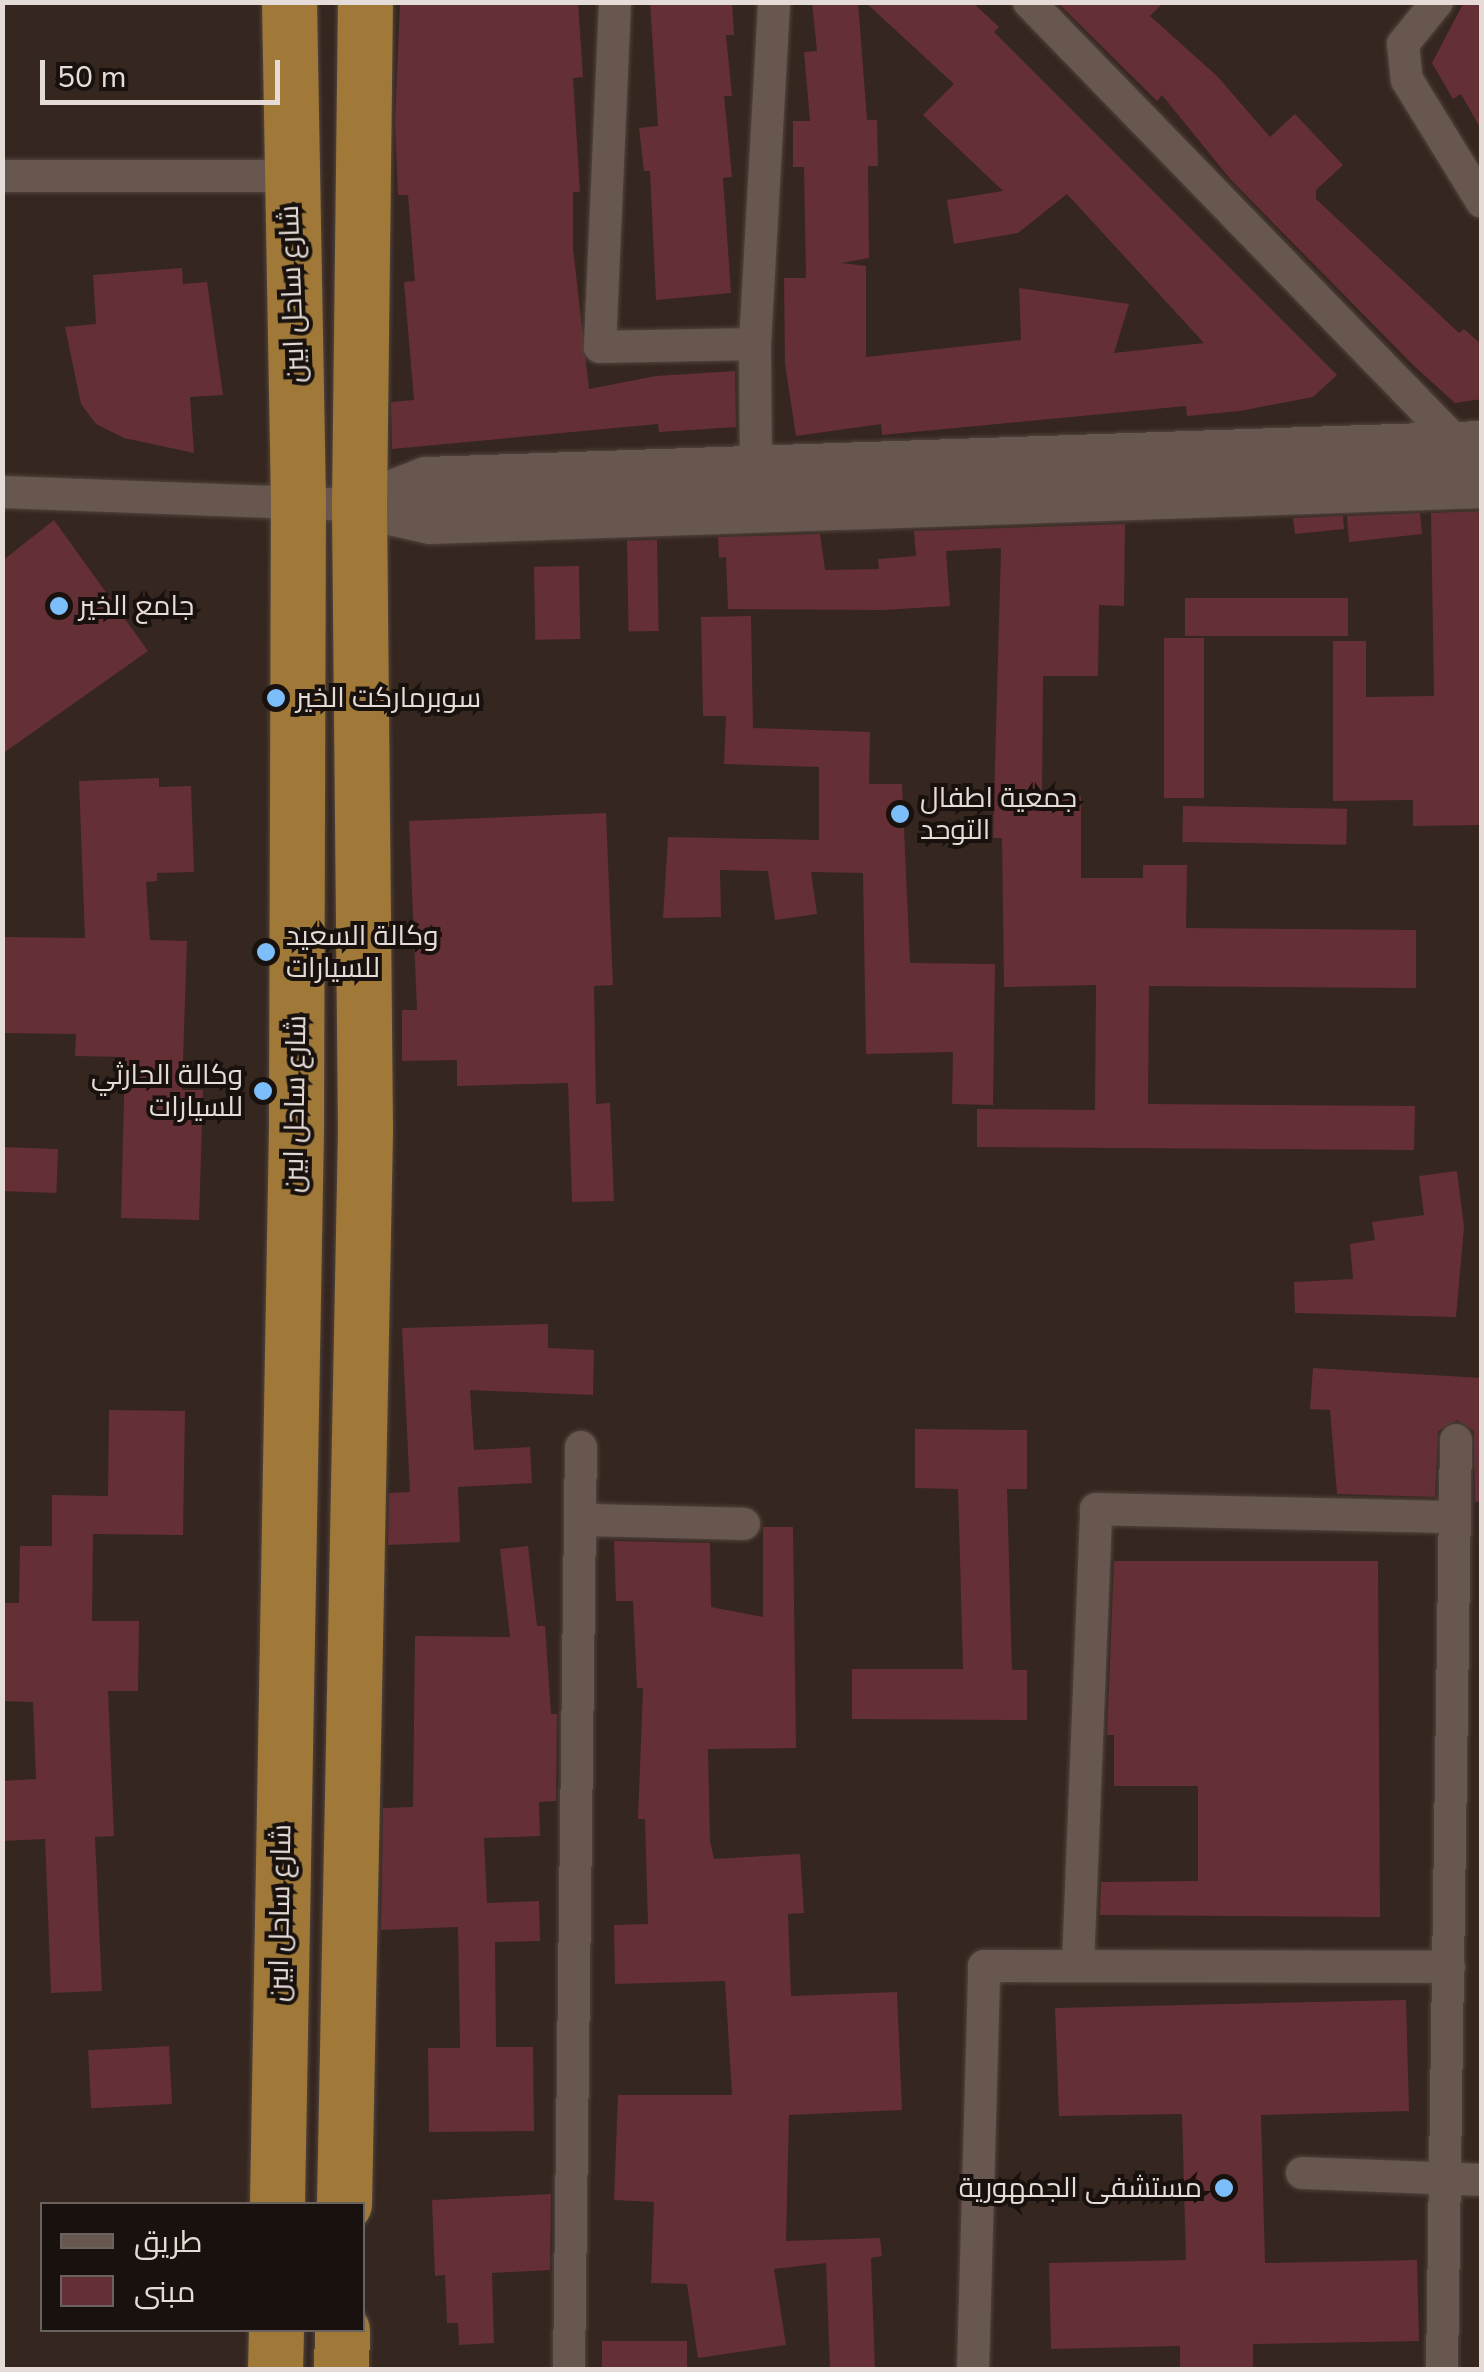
<!DOCTYPE html>
<html>
<head>
<meta charset="utf-8">
<style>
  body { margin:0 }
  #map { position:relative; width:1484px; height:2372px; overflow:hidden; background:#35261f; font-family:"Nunito Sans",Cairo,sans-serif }
  div>[style] { position:absolute }
  .building>* { inset:0; background:#652f36; transform-origin:0 0 }
  .roads { filter:drop-shadow(0 0 2px #51443e) drop-shadow(0 0 2px #51443e) }
  .street>* { height:32px; margin:-16px; padding:0 16px; transform-origin:16px; border-radius:16px; background:#68574f }
  .secondary>* { height:45px; margin:-22.5px; padding:0 22.5px; transform-origin:22.5px; border-radius:22.5px; background:#68574f }
  .highway>* { height:55px; margin:-27.5px; padding:0 27.5px; transform-origin:27.5px; border-radius:27.5px; background:#a07938 }
  .dots>* { width:28px; height:28px; translate:-50% -50%; box-sizing:border-box; border:5px solid #18110e; border-radius:50% }
  span { translate:-50% -50%; white-space:nowrap; text-align:center; line-height:1.15; -webkit-text-stroke:8px #18110e; paint-order:stroke }
  .street-label { font-size:28px; color:#e6dcd7 }
  .poi-label { font-size:28px; color:#e6dcd7 }
  .left { translate:0 -50%; text-align:left }
  .right { translate:-100% -50%; text-align:right }
  .frame { position:absolute; inset:0; border:5px solid #e6dcd7; pointer-events:none }
  .legend { position:absolute; left:40px; top:2202px; width:325px; height:130px; box-sizing:border-box; background:#18110e; border:2px solid #6a625e; margin:0; padding:12px 18px; list-style:none; font-size:30px; color:#e6dcd7 }
  .legend li { display:flex; align-items:center; gap:20px; height:50px }
  .legend b { width:50px; border:2px solid #6a625e }
  .scale { position:absolute; left:40px; top:60px; width:240px; height:45px; box-sizing:border-box; border:5px solid #e6dcd7; border-top:0; padding-left:12px; font-size:30px; line-height:35px; white-space:nowrap; color:#e6dcd7; -webkit-text-stroke:8px #18110e; paint-order:stroke }
</style>
</head>
<body>
<div id="map">
  <div class="building">
    <i style="clip-path:polygon(400px 2px,578px 2px,583px 77px,573px 78px,580px 192px,573px 192px,573px 248px,589px 389px,656px 376px,735px 371px,736px 427px,659px 432px,658px 424px,392px 449px,391px 402px,414px 400px,404px 282px,415px 281px,408px 195px,398px 195px,395px 122px)"></i>
    <i style="clip-path:polygon(650px 2px,732px 2px,734px 35px,726px 35px,732px 96px,724px 96px,732px 177px,723px 178px,731px 293px,656px 300px,650px 171px,644px 171px,639px 128px,658px 126px)"></i>
    <i style="clip-path:polygon(812px 2px,858px 2px,867px 120px,877px 120px,878px 166px,868px 166px,869px 258px,841px 263px,866px 266px,866px 357px,1021px 340px,1019px 288px,1129px 304px,1114px 353px,1204px 343px,1067px 194px,1018px 233px,954px 244px,947px 200px,1003px 191px,923px 115px,954px 84px,865px 2px,972px 2px,999px 27px,994px 32px,1337px 375px,1313px 397px,1240px 411px,1187px 416px,1186px 406px,882px 435px,881px 424px,796px 436px,785px 364px,784px 278px,806px 278px,804px 167px,793px 167px,793px 121px,810px 121px,804px 52px,817px 51px)"></i>
    <i style="clip-path:polygon(1057px 2px,1164px 2px,1150px 16px,1217px 76px,1270px 137px,1295px 114px,1343px 165px,1316px 190px,1316px 199px,1459px 333px,1464px 329px,1482px 345px,1482px 399px,1455px 403px,1413px 365px,1231px 180px,1162px 95px,1157px 101px)"></i>
    <i style="clip-path:polygon(1464px 2px,1482px 2px,1482px 131px,1461px 94px,1453px 99px,1432px 63px)"></i>
    <i style="clip-path:polygon(182px 268px,183px 284px,207px 282px,223px 395px,190px 397px,194px 453px,124px 438px,96px 424px,81px 404px,65px 327px,96px 324px,93px 275px)"></i>
    <i style="clip-path:polygon(1482px 511px,1482px 825px,1413px 826px,1413px 800px,1333px 801px,1333px 641px,1366px 641px,1366px 697px,1434px 696px,1431px 513px)"></i>
    <i style="clip-path:polygon(1420px 513px,1422px 534px,1349px 542px,1347px 516px)"></i>
    <i style="clip-path:polygon(1343px 516px,1344px 529px,1295px 534px,1293px 518px)"></i>
    <i style="clip-path:polygon(54px 520px,148px 651px,2px 754px,2px 561px)"></i>
    <i style="clip-path:polygon(1125px 524px,1124px 606px,1099px 605px,1098px 676px,1043px 676px,1042px 796px,1081px 796px,1081px 878px,1143px 878px,1143px 865px,1187px 865px,1186px 928px,1416px 930px,1416px 988px,1149px 986px,1148px 1104px,1415px 1106px,1414px 1150px,977px 1147px,977px 1109px,1095px 1110px,1096px 985px,1004px 987px,1002px 838px,993px 838px,1001px 548px,946px 551px,950px 606px,882px 610px,728px 609px,726px 557px,719px 558px,718px 537px,820px 534px,825px 570px,879px 569px,878px 559px,916px 556px,914px 531px)"></i>
    <i style="left:657px;top:540px;width:91px;height:30px;rotate:89deg"></i>
    <i style="left:579px;top:566px;width:73px;height:45px;rotate:89deg"></i>
    <i style="left:1185px;top:598px;width:163px;height:38px"></i>
    <i style="clip-path:polygon(751px 616px,753px 728px,870px 732px,869px 784px,902px 784px,910px 963px,995px 964px,993px 1105px,952px 1104px,953px 1052px,866px 1054px,863px 873px,811px 872px,817px 914px,775px 920px,768px 871px,720px 870px,721px 917px,663px 918px,668px 837px,819px 840px,819px 767px,724px 764px,726px 716px,703px 716px,701px 617px)"></i>
    <i style="left:1164px;top:638px;width:40px;height:160px"></i>
    <i style="clip-path:polygon(159px 778px,159px 787px,191px 786px,194px 872px,157px 873px,157px 881px,146px 882px,150px 940px,187px 941px,182px 1090px,203px 1090px,199px 1220px,121px 1218px,125px 1057px,75px 1056px,76px 1034px,2px 1033px,2px 937px,85px 938px,79px 781px)"></i>
    <i style="left:1183px;top:806px;width:164px;height:36px;rotate:1deg"></i>
    <i style="clip-path:polygon(606px 813px,613px 985px,594px 986px,596px 1104px,610px 1103px,614px 1201px,572px 1202px,568px 1083px,457px 1086px,457px 1060px,402px 1061px,402px 1010px,417px 1010px,409px 821px)"></i>
    <i style="left:2px;top:1147px;width:56px;height:44px;rotate:2deg"></i>
    <i style="clip-path:polygon(1457px 1171px,1464px 1227px,1456px 1317px,1295px 1313px,1294px 1282px,1353px 1279px,1350px 1244px,1375px 1240px,1372px 1222px,1424px 1215px,1419px 1176px)"></i>
    <i style="clip-path:polygon(548px 1324px,548px 1348px,594px 1350px,593px 1395px,470px 1390px,474px 1450px,530px 1447px,532px 1483px,458px 1487px,460px 1542px,388px 1545px,389px 1493px,410px 1492px,402px 1328px)"></i>
    <i style="clip-path:polygon(1313px 1368px,1482px 1378px,1482px 1502px,1475px 1502px,1474px 1431px,1457px 1420px,1438px 1431px,1435px 1497px,1337px 1494px,1330px 1410px,1310px 1409px)"></i>
    <i style="clip-path:polygon(109px 1410px,185px 1411px,183px 1535px,93px 1534px,92px 1621px,139px 1621px,138px 1691px,108px 1691px,114px 1836px,95px 1837px,102px 1991px,51px 1993px,45px 1839px,2px 1841px,2px 1781px,36px 1779px,33px 1702px,2px 1701px,2px 1603px,19px 1603px,20px 1546px,52px 1546px,52px 1495px,108px 1496px)"></i>
    <i style="clip-path:polygon(915px 1429px,1027px 1430px,1027px 1489px,1007px 1489px,1012px 1670px,1027px 1670px,1027px 1720px,852px 1719px,852px 1669px,963px 1669px,958px 1489px,915px 1488px)"></i>
    <i style="clip-path:polygon(763px 1527px,793px 1527px,796px 1748px,708px 1749px,710px 1841px,714px 1859px,800px 1854px,804px 1913px,788px 1914px,791px 1996px,897px 1992px,902px 2110px,789px 2115px,786px 2241px,880px 2238px,882px 2256px,871px 2258px,875px 2370px,830px 2370px,826px 2263px,774px 2269px,786px 2345px,698px 2358px,687px 2284px,651px 2283px,654px 2202px,614px 2200px,618px 2095px,732px 2095px,725px 1981px,615px 1984px,614px 1925px,648px 1924px,645px 1819px,638px 1819px,643px 1688px,637px 1688px,633px 1601px,616px 1601px,614px 1541px,710px 1543px,711px 1607px,763px 1617px)"></i>
    <i style="clip-path:polygon(528px 1546px,537px 1626px,545px 1626px,551px 1714px,557px 1714px,556px 1801px,539px 1802px,540px 1836px,484px 1838px,487px 1903px,539px 1901px,540px 1941px,495px 1942px,496px 2047px,533px 2047px,534px 2131px,429px 2132px,428px 2048px,460px 2048px,458px 1927px,381px 1930px,383px 1808px,413px 1807px,415px 1636px,510px 1637px,500px 1549px)"></i>
    <i style="clip-path:polygon(1114px 1561px,1378px 1561px,1380px 1917px,1100px 1915px,1101px 1882px,1198px 1881px,1198px 1786px,1114px 1786px,1114px 1735px,1107px 1735px)"></i>
    <i style="clip-path:polygon(1406px 2000px,1409px 2111px,1261px 2115px,1265px 2263px,1417px 2260px,1419px 2341px,1253px 2344px,1253px 2370px,1180px 2370px,1180px 2346px,1051px 2349px,1049px 2263px,1186px 2260px,1182px 2114px,1059px 2116px,1055px 2008px)"></i>
    <i style="left:169px;top:2046px;width:58px;height:81px;rotate:87deg"></i>
    <i style="clip-path:polygon(551px 2194px,550px 2270px,492px 2273px,494px 2343px,459px 2345px,458px 2323px,447px 2323px,445px 2275px,435px 2276px,432px 2200px)"></i>
    <i style="left:687px;top:2341px;width:29px;height:85px;rotate:90deg"></i>
  </div>
  <div class="roads">
    <div class="street">
      <i style="left:615px;top:2px;width:345px;rotate:92.5deg"></i>
      <i style="left:600px;top:347px;width:155px;rotate:-1.1deg"></i>
      <i style="left:1029px;top:2px;width:612px;rotate:45.86deg"></i>
      <i style="left:1437px;top:2px;width:54px;rotate:129deg"></i>
      <i style="left:1403px;top:44px;width:36px;rotate:84deg"></i>
      <i style="left:1407px;top:80px;width:143px;rotate:58.4deg"></i>
      <i style="left:2px;top:176px;width:287px"></i>
      <i style="left:756px;top:469px;width:125px;rotate:-90.5deg"></i>
      <i style="left:755px;top:344px;width:343px;rotate:-86.8deg"></i>
      <i style="left:2px;top:492px;width:357px;rotate:2.1deg"></i>
      <i style="left:584px;top:1520px;width:160px;rotate:1.4deg"></i>
      <i style="left:1078px;top:1964px;width:455px;rotate:-87.7deg"></i>
      <i style="left:1096px;top:1509px;width:359px;rotate:1.3deg"></i>
      <i style="left:1302px;top:2173px;width:180px;rotate:2.2deg"></i>
      <i style="left:569px;top:2370px;width:923px;rotate:-89.26deg"></i>
      <i style="left:973px;top:2370px;width:404px;rotate:-88.4deg"></i>
      <i style="left:984px;top:1966px;width:465px;rotate:0.1deg"></i>
      <i style="left:1442px;top:2370px;width:930px;rotate:-89.14deg"></i>
    </div>
    <div class="secondary">
      <i style="left:359px;top:505px;width:72px;rotate:-21.2deg"></i>
      <i style="left:426px;top:479px;width:1057px;rotate:-1.95deg"></i>
      <i style="left:359px;top:505px;width:73px;rotate:12.7deg"></i>
      <i style="left:430px;top:521px;width:1053px;rotate:-1.96deg"></i>
    </div>
    <div class="highway">
      <i style="left:277px;top:2204px;width:1081px;rotate:-88.99deg"></i>
      <i style="left:296px;top:1123px;width:621px;rotate:-89.82deg"></i>
      <i style="left:298px;top:502px;width:500px;rotate:-91.03deg"></i>
      <i style="left:344px;top:2204px;width:1074px;rotate:-88.88deg"></i>
      <i style="left:365px;top:1130px;width:625px;rotate:-90.55deg"></i>
      <i style="left:359px;top:505px;width:503px;rotate:-89.32deg"></i>
      <i style="left:275px;top:2370px;width:40px;rotate:-88.6deg"></i>
      <i style="left:341px;top:2370px;width:40px;rotate:-88.6deg"></i>
    </div>
  </div>
  <div class="dots">
    <i style="left:59px;top:606px;background:#7cbef9"></i>
    <i style="left:276px;top:698px;background:#7cbef9"></i>
    <i style="left:900px;top:814px;background:#7cbef9"></i>
    <i style="left:266px;top:952px;background:#7cbef9"></i>
    <i style="left:263px;top:1091px;background:#7cbef9"></i>
    <i style="left:1224px;top:2188px;background:#7cbef9"></i>
  </div>
  <div class="street-label">
    <span style="left:292px;top:294px;rotate:-92deg">شارع ساحل ابين</span>
    <span style="left:295px;top:1104px;rotate:-89deg">شارع ساحل ابين</span>
    <span style="left:280px;top:1913px;rotate:-89deg">شارع ساحل ابين</span>
  </div>
  <div class="poi-label">
    <span class="left" style="left:79px;top:606px">جامع الخير</span>
    <span class="left" style="left:296px;top:698px">سوبرماركت الخير</span>
    <span class="left" style="left:920px;top:814px">جمعية اطفال<br>التوحد</span>
    <span class="left" style="left:286px;top:952px">وكالة السعيد<br>للسيارات</span>
    <span class="right" style="left:243px;top:1091px">وكالة الحارثي<br>للسيارات</span>
    <span class="right" style="left:1202px;top:2188px">مستشفى الجمهورية</span>
  </div>
  <div class="frame"></div>
  <ul class="legend">
  <li><b style="height:12px;background:#68574f"></b>طريق</li>
  <li><b style="height:28px;background:#652f36"></b>مبنى</li>
  </ul>
  <div class="scale">50 m</div>
</div>
</body>
</html>
